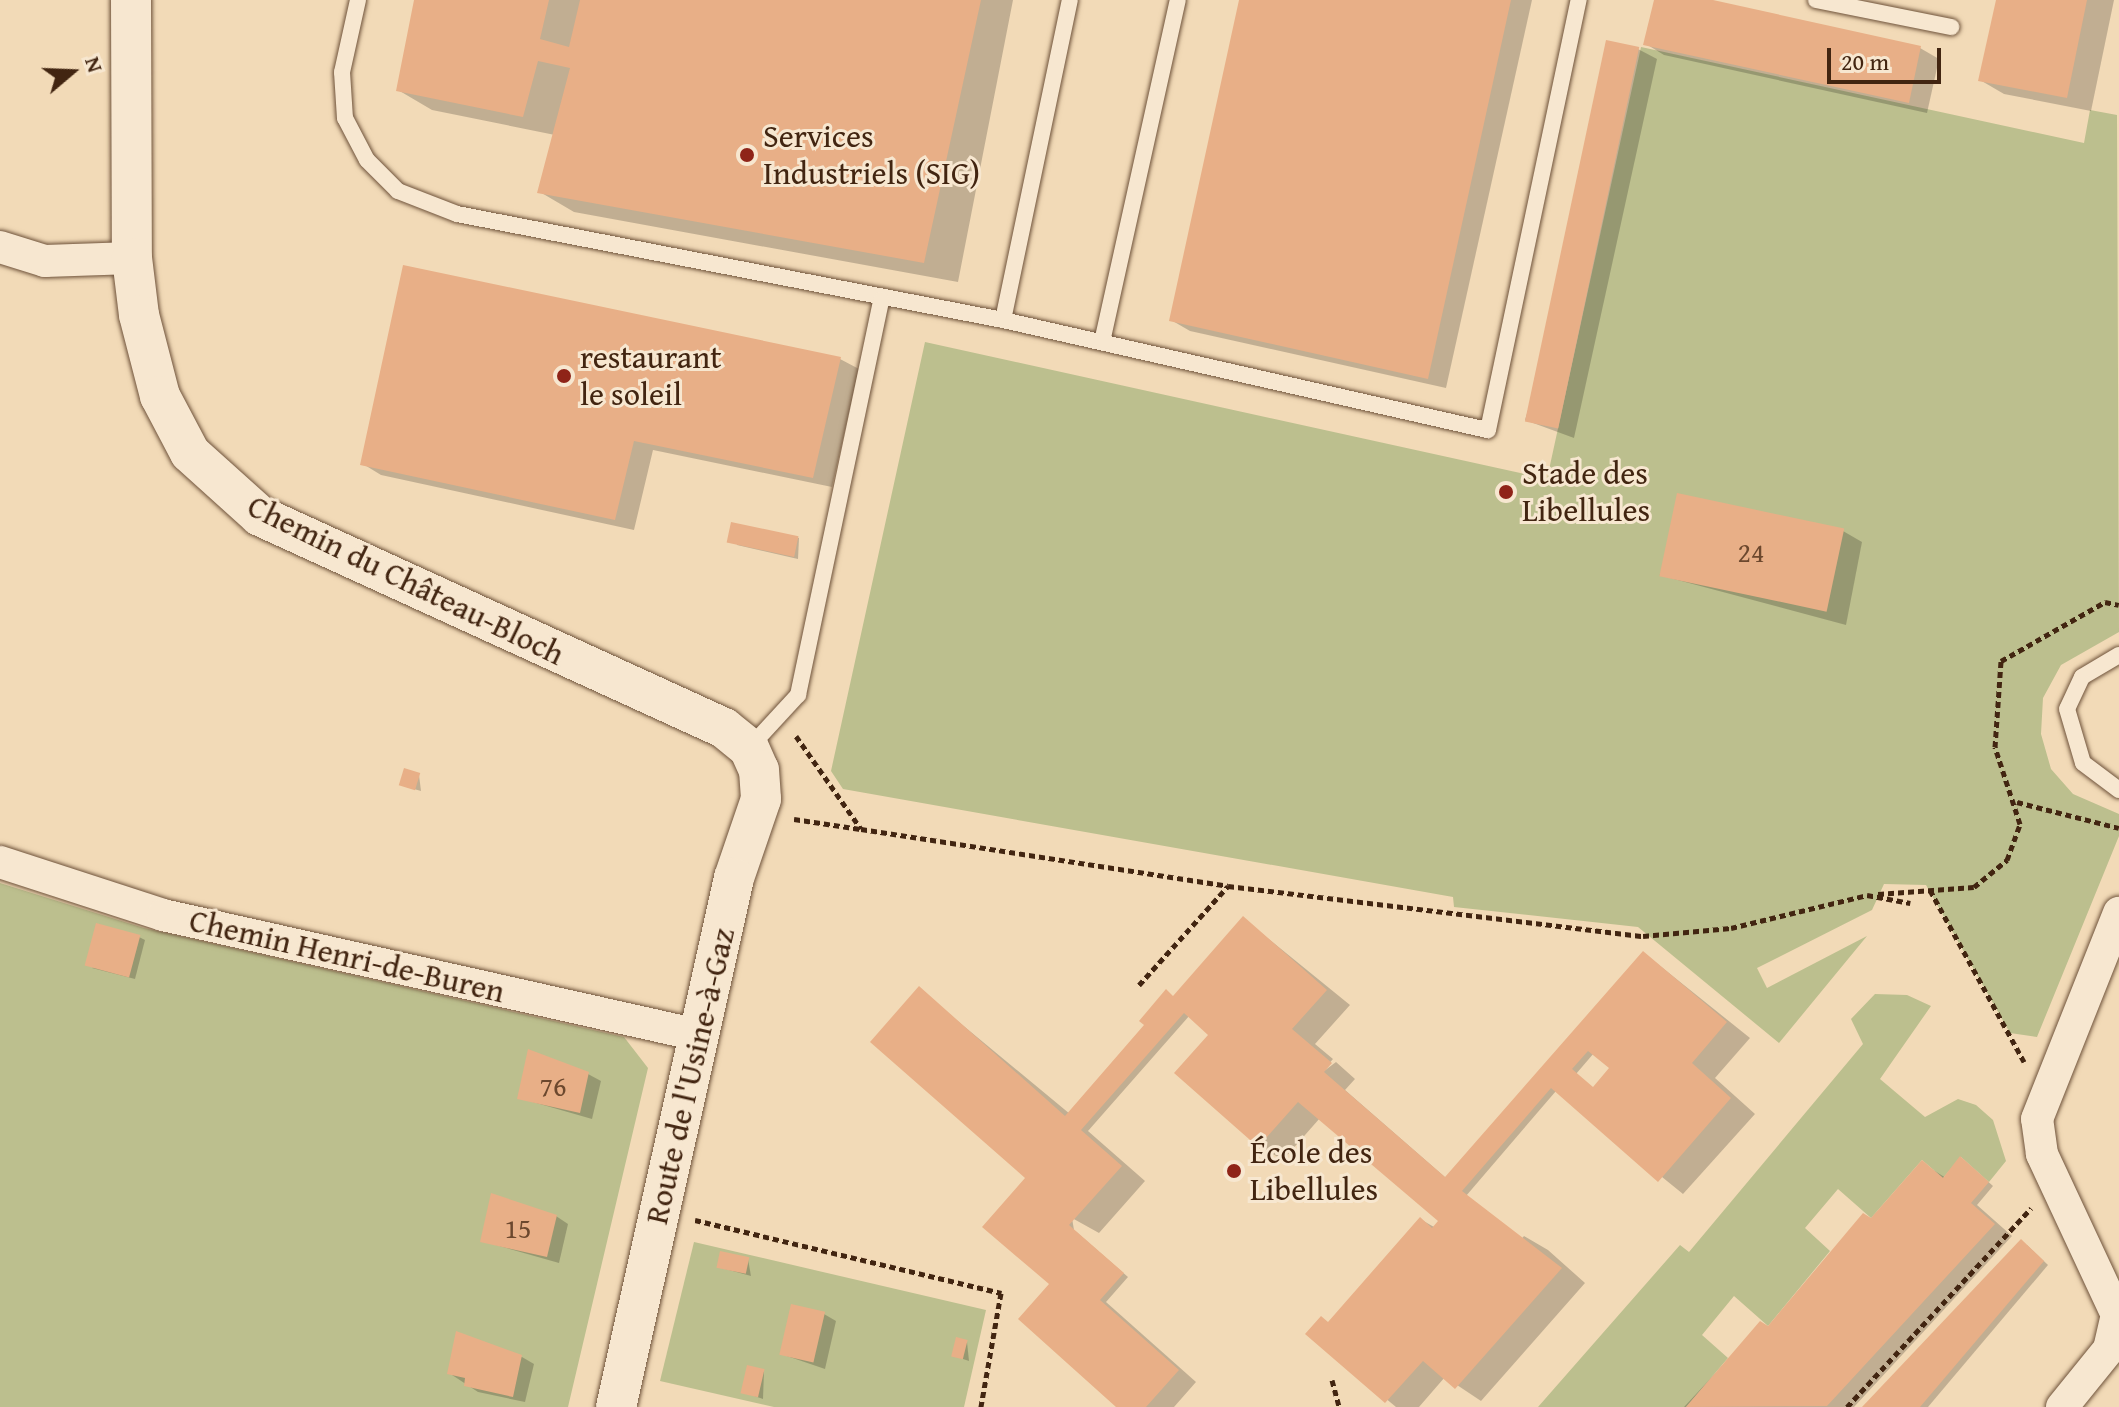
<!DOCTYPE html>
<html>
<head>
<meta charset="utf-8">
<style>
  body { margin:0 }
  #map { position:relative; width:2119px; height:1407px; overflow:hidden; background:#f2dab7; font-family:"Gentium Book Plus",serif }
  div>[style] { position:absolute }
  .green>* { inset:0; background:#bcbf8e }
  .shadow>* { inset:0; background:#0003 }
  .building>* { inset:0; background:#e8af87; transform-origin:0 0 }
  .path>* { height:5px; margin-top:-2.5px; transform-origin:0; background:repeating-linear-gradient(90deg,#422511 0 6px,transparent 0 10px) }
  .roads { filter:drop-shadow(0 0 2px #6e523a) drop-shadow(0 0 2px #6e523a) }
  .service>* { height:16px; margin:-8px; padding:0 8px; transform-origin:8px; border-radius:8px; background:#f7e7d0 }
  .minor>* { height:32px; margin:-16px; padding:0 16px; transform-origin:16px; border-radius:16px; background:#f7e7d0 }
  .tertiary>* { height:40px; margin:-20px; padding:0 20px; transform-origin:20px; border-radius:20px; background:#f7e7d0 }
  .dots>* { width:22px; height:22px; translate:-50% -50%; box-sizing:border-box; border:4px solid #f7e7d0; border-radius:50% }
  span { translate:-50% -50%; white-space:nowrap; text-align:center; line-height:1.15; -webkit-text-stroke:6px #f7e7d0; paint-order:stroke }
  .number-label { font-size:28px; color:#6c482e }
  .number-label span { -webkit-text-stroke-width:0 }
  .poi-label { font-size:32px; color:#422511 }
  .left { translate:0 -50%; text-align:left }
  .street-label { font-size:32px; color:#422511 }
  .north { position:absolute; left:32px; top:32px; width:80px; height:80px; -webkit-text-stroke:6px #f7e7d0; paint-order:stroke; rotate:71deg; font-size:22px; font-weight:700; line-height:32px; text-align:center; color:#422511 }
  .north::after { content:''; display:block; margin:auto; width:28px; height:36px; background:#422511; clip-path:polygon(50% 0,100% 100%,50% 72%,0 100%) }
  .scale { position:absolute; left:1827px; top:48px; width:114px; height:36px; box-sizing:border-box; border:4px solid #422511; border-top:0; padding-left:10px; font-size:24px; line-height:28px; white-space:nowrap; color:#422511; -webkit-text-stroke:6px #f7e7d0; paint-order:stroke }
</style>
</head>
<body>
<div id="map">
  <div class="green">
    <i style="clip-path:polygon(1641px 47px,2084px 143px,2090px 110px,2117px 115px,2119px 632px,2061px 665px,2043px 698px,2041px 734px,2051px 769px,2073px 794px,2119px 814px,2119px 836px,2037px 1037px,2010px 1033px,1926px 885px,1884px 884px,1872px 910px,1757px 968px,1767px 988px,1867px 936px,1779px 1043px,1638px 927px,1454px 907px,1453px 897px,843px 789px,831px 771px,925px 342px,1547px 479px)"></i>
    <i style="clip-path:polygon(0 883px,144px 928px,624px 1037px,648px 1068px,568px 1407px,0 1407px)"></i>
    <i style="clip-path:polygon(1875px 994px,1907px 995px,1931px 1006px,1880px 1079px,1925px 1117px,1958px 1099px,1976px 1105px,1993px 1120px,2006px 1161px,1989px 1182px,1961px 1157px,1943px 1178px,1922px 1160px,1871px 1218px,1838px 1189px,1805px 1228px,1830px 1251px,1768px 1326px,1734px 1296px,1702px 1335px,1728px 1358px,1686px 1407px,1538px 1407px,1680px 1245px,1689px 1252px,1863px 1044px,1851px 1019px)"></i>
    <i style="clip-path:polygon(694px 1242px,986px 1310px,964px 1407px,774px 1407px,660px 1381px)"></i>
  </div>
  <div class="shadow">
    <i style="clip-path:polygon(416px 0,1013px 0,958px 282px,574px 212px,540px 192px,555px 135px,432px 110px,398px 90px)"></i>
    <i style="clip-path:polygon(1241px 0,1532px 0,1446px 388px,1190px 331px,1171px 320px)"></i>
    <i style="clip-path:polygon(1656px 0,1704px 0,1920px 48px,1939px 59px,1927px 113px,1664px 55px,1646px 44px)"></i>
    <i style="clip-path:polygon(1998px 0,2114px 0,2091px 111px,2004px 94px,1980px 80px)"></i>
    <i style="clip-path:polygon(1638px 49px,1657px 59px,1574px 438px,1525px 420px)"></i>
    <i style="clip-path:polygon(840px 359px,859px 369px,832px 487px,653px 450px,634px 530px,381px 475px,363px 464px)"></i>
    <i style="clip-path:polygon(733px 524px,799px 538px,798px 559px,737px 545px)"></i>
    <i style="clip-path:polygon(1843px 531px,1862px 542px,1846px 625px,1659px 575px)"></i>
    <i style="clip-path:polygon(419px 775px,421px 791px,407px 787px)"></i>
    <i style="clip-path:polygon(evenodd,1244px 919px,1350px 1005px,1315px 1044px,1333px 1059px,1320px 1074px,1336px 1062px,1355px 1079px,1345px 1090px,1446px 1178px,1644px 953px,1750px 1038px,1715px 1078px,1755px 1114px,1683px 1194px,1556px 1091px,1466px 1196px,1519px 1242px,1524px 1236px,1548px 1250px,1585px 1283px,1481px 1401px,1445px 1377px,1419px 1407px,1396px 1407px,1308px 1334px,1330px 1323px,1420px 1219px,1434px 1227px,1440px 1221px,1320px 1118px,1283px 1160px,1259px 1146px,1211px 1034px,1190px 1015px,1088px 1131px,1145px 1181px,1099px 1233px,1072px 1218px,1074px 1230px,1128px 1277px,1106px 1302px,1196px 1382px,1174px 1407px,1119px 1407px,1052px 1284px,1028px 1178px,919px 989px,1070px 1114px,1244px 919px,1594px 1053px,1612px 1068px,1593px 1088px,1576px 1074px,1594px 1053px)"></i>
    <i style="clip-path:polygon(139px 937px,145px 940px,135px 979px,92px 968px)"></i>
    <i style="clip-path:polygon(588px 1074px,601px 1081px,592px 1119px,519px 1098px)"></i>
    <i style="clip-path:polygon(1966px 1162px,1993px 1186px,1977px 1205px,2012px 1236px,1854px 1407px,1684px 1407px,1761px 1324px,1769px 1329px,1922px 1163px,1946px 1178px)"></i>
    <i style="clip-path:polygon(556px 1216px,568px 1224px,559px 1263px,482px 1241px)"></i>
    <i style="clip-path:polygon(2027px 1245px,2048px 1265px,1928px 1407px,1865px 1407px)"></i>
    <i style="clip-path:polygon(748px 1259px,751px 1276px,718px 1267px)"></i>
    <i style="clip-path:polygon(824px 1314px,836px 1321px,825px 1369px,781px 1354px)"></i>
    <i style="clip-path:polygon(967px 1342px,969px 1361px,954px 1356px)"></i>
    <i style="clip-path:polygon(522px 1357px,534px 1364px,525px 1402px,478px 1392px,449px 1373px)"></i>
    <i style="clip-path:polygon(764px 1371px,763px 1399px,743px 1392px)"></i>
  </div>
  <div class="building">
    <i style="clip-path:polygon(414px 0,549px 0,540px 39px,569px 47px,580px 0,981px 0,924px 263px,537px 193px,570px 68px,538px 61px,523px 117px,396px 91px)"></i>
    <i style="clip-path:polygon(1239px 0,1511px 0,1428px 379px,1169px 321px)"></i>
    <i style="clip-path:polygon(1654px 0,1713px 0,1921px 46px,1909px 103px,1643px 45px)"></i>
    <i style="clip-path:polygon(1996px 0,2087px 0,2067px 98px,1978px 81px)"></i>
    <i style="left:1606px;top:40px;width:34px;height:390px;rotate:12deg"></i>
    <i style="clip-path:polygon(403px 265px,841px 357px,813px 478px,634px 441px,615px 520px,360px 465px)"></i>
    <i style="left:1677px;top:493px;width:171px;height:85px;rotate:12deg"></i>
    <i style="left:731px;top:522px;width:69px;height:21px;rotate:12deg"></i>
    <i style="left:404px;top:768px;width:17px;height:18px;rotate:17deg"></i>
    <i style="clip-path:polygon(evenodd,1243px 916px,1327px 990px,1292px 1029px,1332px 1063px,1324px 1072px,1445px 1177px,1643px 951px,1727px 1022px,1692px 1063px,1731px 1098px,1658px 1182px,1551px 1088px,1462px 1191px,1562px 1268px,1455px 1389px,1423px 1361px,1385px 1403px,1305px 1334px,1321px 1316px,1328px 1322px,1420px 1217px,1432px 1228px,1438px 1221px,1298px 1102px,1258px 1147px,1174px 1073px,1208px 1035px,1184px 1013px,1081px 1130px,1122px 1166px,1069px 1225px,1124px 1273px,1100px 1300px,1179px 1370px,1146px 1407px,1116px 1407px,1018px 1319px,1049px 1284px,982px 1227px,1025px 1178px,870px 1042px,919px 986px,1065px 1116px,1144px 1025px,1139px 1021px,1166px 989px,1173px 996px,1243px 916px,1588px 1051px,1609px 1068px,1593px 1087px,1572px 1069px,1588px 1051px)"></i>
    <i style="left:96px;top:923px;width:46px;height:44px;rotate:15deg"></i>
    <i style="clip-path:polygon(528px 1049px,589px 1072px,580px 1113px,517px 1099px)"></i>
    <i style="clip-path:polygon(1960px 1156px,1989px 1182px,1971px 1203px,1995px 1224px,1827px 1406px,1686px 1407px,1760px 1321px,1768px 1326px,1863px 1213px,1871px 1218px,1922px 1160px,1943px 1178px)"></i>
    <i style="clip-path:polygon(491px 1193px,557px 1215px,547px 1257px,480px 1242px)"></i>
    <i style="clip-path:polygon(2021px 1239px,2044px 1261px,1920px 1407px,1862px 1407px)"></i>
    <i style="left:720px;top:1251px;width:30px;height:17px;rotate:12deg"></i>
    <i style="left:791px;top:1304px;width:35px;height:52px;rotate:13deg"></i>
    <i style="clip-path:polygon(456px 1331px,522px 1355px,513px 1397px,464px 1386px,465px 1378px,447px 1374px)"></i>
    <i style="left:956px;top:1337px;width:12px;height:20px;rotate:14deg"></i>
    <i style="left:747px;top:1365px;width:18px;height:29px;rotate:13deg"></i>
  </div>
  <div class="path">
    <i style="left:796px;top:736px;width:113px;rotate:55deg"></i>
    <i style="left:861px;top:829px;width:371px;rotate:8.8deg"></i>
    <i style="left:1228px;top:886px;width:418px;rotate:6.9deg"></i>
    <i style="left:1643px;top:936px;width:88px;rotate:-5.2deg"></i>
    <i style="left:1731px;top:928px;width:140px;rotate:-13.6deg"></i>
    <i style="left:1867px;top:895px;width:44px;rotate:10.5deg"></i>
    <i style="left:2017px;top:802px;width:105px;rotate:14.3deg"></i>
    <i style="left:794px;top:819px;width:67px;rotate:8.6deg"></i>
    <i style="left:1930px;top:890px;width:196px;rotate:61.3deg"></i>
    <i style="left:1878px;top:894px;width:96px;rotate:-4.2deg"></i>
    <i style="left:1974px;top:887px;width:43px;rotate:-39.3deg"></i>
    <i style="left:2007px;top:860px;width:38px;rotate:-70deg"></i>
    <i style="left:2020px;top:824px;width:81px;rotate:-108deg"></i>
    <i style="left:1995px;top:747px;width:86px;rotate:-86deg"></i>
    <i style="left:2001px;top:661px;width:120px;rotate:-29.6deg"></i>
    <i style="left:2105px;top:602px;width:14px;rotate:12deg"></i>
    <i style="left:1139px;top:985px;width:133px;rotate:-48deg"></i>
    <i style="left:695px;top:1220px;width:315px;rotate:13.4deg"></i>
    <i style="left:1001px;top:1293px;width:116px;rotate:100deg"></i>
    <i style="left:1332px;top:1380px;width:28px;rotate:75deg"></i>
    <i style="left:1847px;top:1407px;width:271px;rotate:-47.2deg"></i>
  </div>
  <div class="roads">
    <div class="service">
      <i style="left:358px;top:0;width:74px;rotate:102.5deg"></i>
      <i style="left:342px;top:72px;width:46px;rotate:86.3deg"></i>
      <i style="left:345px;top:118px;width:47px;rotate:62.4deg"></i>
      <i style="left:367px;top:160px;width:44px;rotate:45deg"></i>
      <i style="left:398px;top:191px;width:63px;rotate:21.3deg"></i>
      <i style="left:457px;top:214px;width:556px;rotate:10.99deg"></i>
      <i style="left:1003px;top:320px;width:497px;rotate:12.8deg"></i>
      <i style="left:1488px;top:430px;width:440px;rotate:-78.1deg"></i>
      <i style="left:1816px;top:0;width:138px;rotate:11.3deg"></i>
      <i style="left:1003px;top:320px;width:327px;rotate:-78.2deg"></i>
      <i style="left:1102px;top:342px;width:350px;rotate:-77.5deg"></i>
      <i style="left:2119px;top:655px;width:43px;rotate:149.3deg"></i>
      <i style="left:2082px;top:677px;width:35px;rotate:115deg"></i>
      <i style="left:2067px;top:709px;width:56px;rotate:73.5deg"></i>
      <i style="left:2083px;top:763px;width:45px;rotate:36.9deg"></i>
      <i style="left:750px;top:747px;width:71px;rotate:-47.3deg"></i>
      <i style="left:798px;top:695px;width:403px;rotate:-78.1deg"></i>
    </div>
    <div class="minor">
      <i style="left:0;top:247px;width:47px;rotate:17.3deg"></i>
      <i style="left:45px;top:261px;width:87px;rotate:-2deg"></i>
      <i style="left:0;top:862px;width:171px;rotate:18deg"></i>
      <i style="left:163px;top:915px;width:548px;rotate:12.64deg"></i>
      <i style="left:2062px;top:1407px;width:75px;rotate:-51deg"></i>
      <i style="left:2109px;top:1349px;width:35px;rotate:-77deg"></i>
      <i style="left:2117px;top:1315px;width:178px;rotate:-115deg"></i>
      <i style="left:2042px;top:1154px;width:35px;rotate:-98deg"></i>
      <i style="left:2037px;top:1119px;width:222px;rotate:-68.3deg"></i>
    </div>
    <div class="tertiary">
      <i style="left:131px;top:0;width:258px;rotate:89.8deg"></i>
      <i style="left:132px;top:258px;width:57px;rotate:83deg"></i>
      <i style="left:139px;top:315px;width:84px;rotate:75.5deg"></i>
      <i style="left:160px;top:396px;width:64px;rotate:62.2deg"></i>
      <i style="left:190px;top:453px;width:94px;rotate:42deg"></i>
      <i style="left:260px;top:516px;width:510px;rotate:24.56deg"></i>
      <i style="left:724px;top:728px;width:32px;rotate:39deg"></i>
      <i style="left:749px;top:748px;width:24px;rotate:66deg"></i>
      <i style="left:759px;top:770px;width:29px;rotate:86deg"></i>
      <i style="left:761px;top:799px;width:83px;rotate:108.9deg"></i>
      <i style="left:734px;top:878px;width:542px;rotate:102.57deg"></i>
    </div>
  </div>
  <div class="dots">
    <i style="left:747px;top:155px;background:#8f2418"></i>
    <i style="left:564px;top:376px;background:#8f2418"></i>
    <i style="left:1506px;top:492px;background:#8f2418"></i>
    <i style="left:1234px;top:1171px;background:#8f2418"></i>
  </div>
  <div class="number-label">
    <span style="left:1751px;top:552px">24</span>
    <span style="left:553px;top:1086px">76</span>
    <span style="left:518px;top:1228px">15</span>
  </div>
  <div class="poi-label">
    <span class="left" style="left:763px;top:155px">Services<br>Industriels (SIG)</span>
    <span class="left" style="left:580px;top:376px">restaurant<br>le soleil</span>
    <span class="left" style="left:1522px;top:492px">Stade des<br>Libellules</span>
    <span class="left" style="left:1250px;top:1171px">École des<br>Libellules</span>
  </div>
  <div class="street-label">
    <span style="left:406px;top:580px;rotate:26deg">Chemin du Château-Bloch</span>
    <span style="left:347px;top:956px;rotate:13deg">Chemin Henri-de-Buren</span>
    <span style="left:690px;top:1076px;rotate:-77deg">Route de l'Usine-à-Gaz</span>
  </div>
  <div class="north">N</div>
  <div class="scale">20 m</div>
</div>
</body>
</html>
